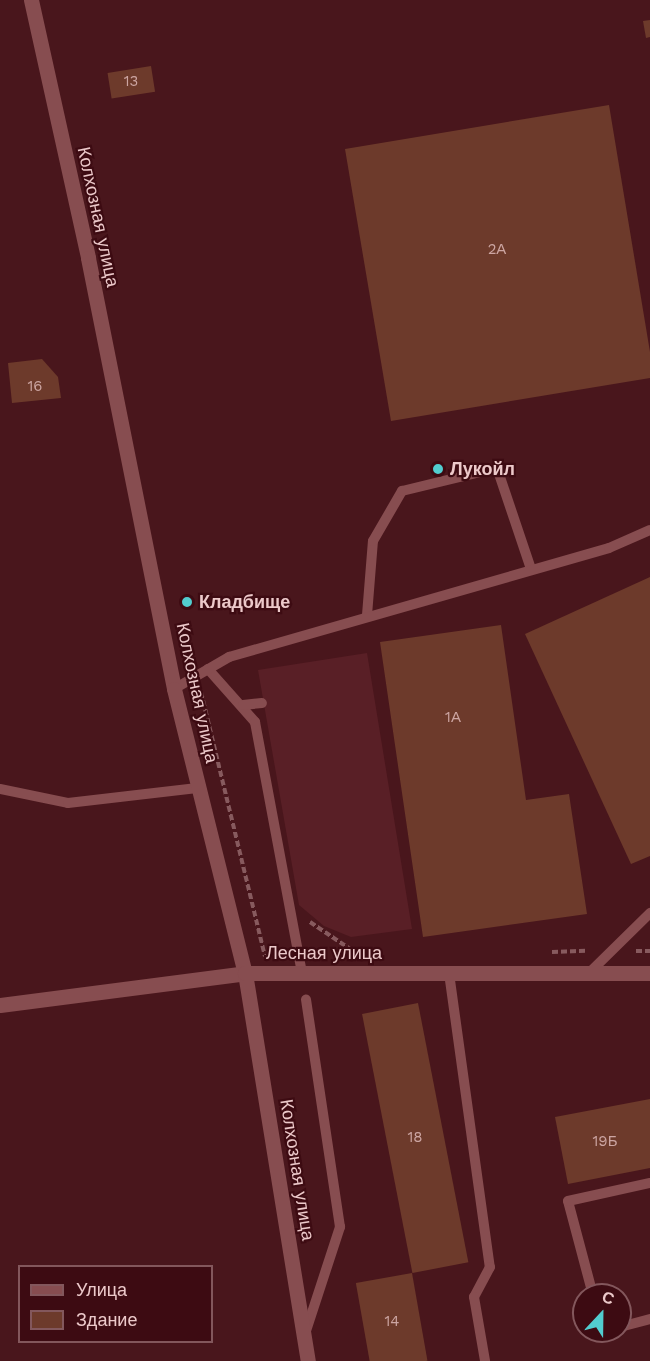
<!DOCTYPE html>
<html>
<head>
<meta charset="utf-8">
<style>
  body { margin:0 }
  #map { position:relative; width:650px; height:1361px; overflow:hidden; background:#49161c; font-family:"Work Sans",sans-serif }
  div>[style] { position:absolute }
  .built>* { inset:0; background:#591f26 }
  .building>* { inset:0; background:#6d3a2b; transform-origin:0 0 }
  .path>* { height:4px; margin-top:-2px; transform-origin:0; background:repeating-linear-gradient(90deg,#875a5e 0 6px,transparent 0 9px) }
  .lane>* { height:10px; margin:-5px; padding:0 5px; transform-origin:5px; border-radius:5px; background:#874d50 }
  .street>* { height:15px; margin:-7.5px; padding:0 7.5px; transform-origin:7.5px; border-radius:7.5px; background:#874d50 }
  .secondary>* { height:15px; margin:-7.5px; padding:0 7.5px; transform-origin:7.5px; border-radius:7.5px; background:#874d50 }
  .dots>* { width:16px; height:16px; translate:-50% -50%; box-sizing:border-box; border:3px solid #3d0b12; border-radius:50% }
  span { translate:-50% -50%; white-space:nowrap; text-align:center; line-height:1.15; -webkit-text-stroke:4.5px #3d0b12; paint-order:stroke }
  .number-label { font-size:15px; color:#cca5a2 }
  .number-label span { -webkit-text-stroke-width:0 }
  .street-label { font-size:18px; color:#ecc9ca }
  .poi-label { font-size:18px; color:#ecc9ca; font-weight:700 }
  .left { translate:0 -50%; text-align:left }
  .legend { position:absolute; left:18px; top:1265px; width:195px; height:78px; box-sizing:border-box; background:#3d0b12; border:2px solid #83575c; margin:0; padding:8px 10px; list-style:none; font-size:18px; color:#ecc9ca }
  .legend li { display:flex; align-items:center; gap:12px; height:30px }
  .legend b { width:30px; border:2px solid #83575c }
  .north { position:absolute; left:572px; top:1283px; width:60px; height:60px; box-sizing:border-box; background:#3d0b12; border:2px solid #83575c; border-radius:50%; rotate:22deg; font-size:16px; font-weight:700; line-height:24px; text-align:center; color:#ecc9ca }
  .north::after { content:''; display:block; margin:auto; width:21px; height:27px; background:#52cdcf; clip-path:polygon(50% 0,100% 100%,50% 72%,0 100%) }
</style>
</head>
<body>
<div id="map">
  <div class="built">
    <i style="clip-path:polygon(367px 653px,412px 929px,351px 937px,324px 926px,299px 905px,258px 670px)"></i>
  </div>
  <div class="building">
    <i style="clip-path:polygon(650px 20px,650px 37px,646px 38px,643px 21px)"></i>
    <i style="left:151px;top:66px;width:26px;height:44px;rotate:81deg"></i>
    <i style="clip-path:polygon(609px 105px,650px 352px,650px 378px,391px 421px,345px 149px)"></i>
    <i style="clip-path:polygon(42px 359px,58px 377px,61px 398px,12px 403px,8px 363px)"></i>
    <i style="clip-path:polygon(650px 577px,650px 856px,631px 864px,525px 634px)"></i>
    <i style="clip-path:polygon(501px 625px,526px 800px,569px 794px,587px 914px,423px 937px,380px 642px)"></i>
    <i style="left:418px;top:1003px;width:264px;height:57px;rotate:79deg"></i>
    <i style="clip-path:polygon(650px 1099px,650px 1168px,568px 1184px,555px 1117px)"></i>
    <i style="left:412px;top:1273px;width:89px;height:57px;rotate:80deg"></i>
  </div>
  <div class="path">
    <i style="left:201px;top:692px;width:272px;rotate:76.4deg"></i>
    <i style="left:310px;top:922px;width:55px;rotate:34deg"></i>
    <i style="left:636px;top:951px;width:14px"></i>
    <i style="left:552px;top:952px;width:34px;rotate:-2deg"></i>
  </div>
  <div class="lane">
    <i style="left:367px;top:615px;width:74px;rotate:-85.4deg"></i>
    <i style="left:373px;top:541px;width:58px;rotate:-59.9deg"></i>
    <i style="left:402px;top:491px;width:98px;rotate:-13.6deg"></i>
    <i style="left:497px;top:468px;width:107px;rotate:71.4deg"></i>
    <i style="left:208px;top:669px;width:71px;rotate:48.4deg"></i>
    <i style="left:255px;top:722px;width:255px;rotate:79.4deg"></i>
    <i style="left:174px;top:689px;width:64px;rotate:-30.2deg"></i>
    <i style="left:229px;top:657px;width:395px;rotate:-16deg"></i>
    <i style="left:609px;top:548px;width:45px;rotate:-23.7deg"></i>
    <i style="left:243px;top:705px;width:19px;rotate:-6deg"></i>
    <i style="left:0;top:789px;width:69px;rotate:11.6deg"></i>
    <i style="left:68px;top:803px;width:130px;rotate:-6.6deg"></i>
    <i style="left:449px;top:973px;width:297px;rotate:82.1deg"></i>
    <i style="left:490px;top:1267px;width:34px;rotate:118deg"></i>
    <i style="left:474px;top:1297px;width:65px;rotate:80.2deg"></i>
    <i style="left:589px;top:973px;width:86px;rotate:-44.5deg"></i>
    <i style="left:593px;top:1295px;width:97px;rotate:-104.9deg"></i>
    <i style="left:568px;top:1201px;width:84px;rotate:-12.4deg"></i>
    <i style="left:620px;top:1327px;width:31px;rotate:-15deg"></i>
    <i style="left:602px;top:1331px;width:5px"></i>
    <i style="left:305px;top:1334px;width:113px;rotate:-71.9deg"></i>
    <i style="left:340px;top:1227px;width:230px;rotate:-98.5deg"></i>
  </div>
  <div class="street">
    <i style="left:0;top:1005px;width:247px;rotate:-7.4deg"></i>
  </div>
  <div class="secondary">
    <i style="left:31px;top:0;width:264px;rotate:77.5deg"></i>
    <i style="left:88px;top:258px;width:439px;rotate:78.7deg"></i>
    <i style="left:174px;top:689px;width:293px;rotate:76deg"></i>
    <i style="left:245px;top:973px;width:393px;rotate:80.8deg"></i>
    <i style="left:245px;top:973px;width:405px"></i>
  </div>
  <div class="dots">
    <i style="left:438px;top:469px;background:#52cdcf"></i>
    <i style="left:187px;top:602px;background:#52cdcf"></i>
  </div>
  <div class="number-label">
    <span style="left:131px;top:82px">13</span>
    <span style="left:497px;top:250px">2А</span>
    <span style="left:35px;top:387px">16</span>
    <span style="left:453px;top:718px">1А</span>
    <span style="left:415px;top:1138px">18</span>
    <span style="left:605px;top:1142px">19Б</span>
    <span style="left:392px;top:1322px">14</span>
  </div>
  <div class="street-label">
    <span style="left:98px;top:217px;rotate:78deg">Колхозная улица</span>
    <span style="left:197px;top:693px;rotate:78deg">Колхозная улица</span>
    <span style="left:324px;top:953px">Лесная улица</span>
    <span style="left:297px;top:1170px;rotate:81deg">Колхозная улица</span>
  </div>
  <div class="poi-label">
    <span class="left" style="left:450px;top:469px">Лукойл</span>
    <span class="left" style="left:199px;top:602px">Кладбище</span>
  </div>
  <ul class="legend">
  <li><b style="height:8px;background:#874d50"></b>Улица</li>
  <li><b style="height:16px;background:#6d3a2b"></b>Здание</li>
  </ul>
  <div class="north">С</div>
</div>
</body>
</html>
